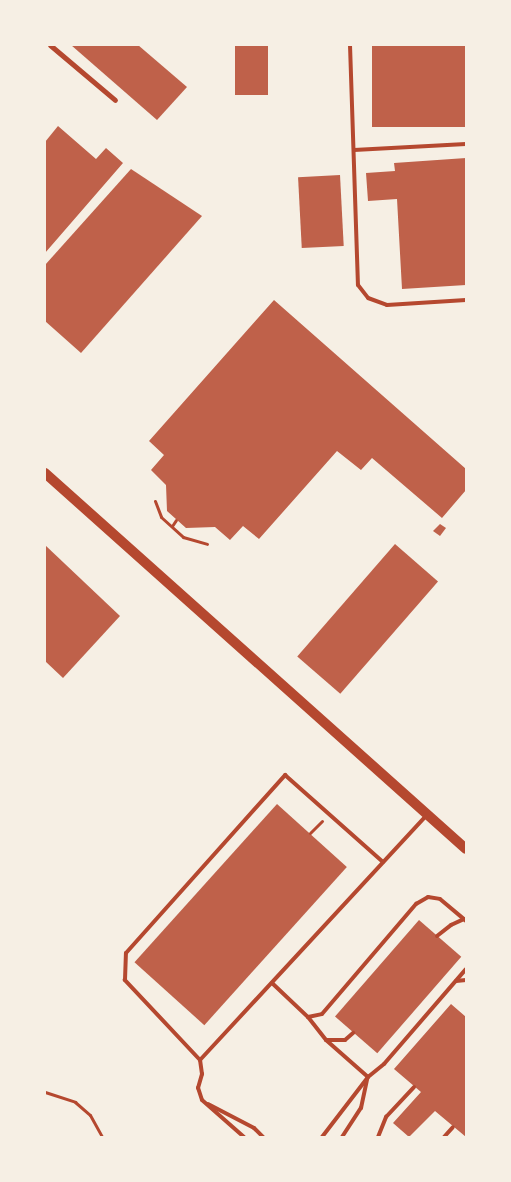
<!DOCTYPE html>
<html>
<head>
<meta charset="utf-8">
<style>
  body { margin:0 }
  #map { position:relative; width:511px; height:1182px; overflow:hidden; background:#f6efe4; font-family:"Alegreya Sans",sans-serif }
  div>[style] { position:absolute }
  .building>* { inset:0; background:#bf614a; transform-origin:0 0 }
  .path>* { height:3px; margin:-1.5px; padding:0 1.5px; transform-origin:1.5px; border-radius:1.5px; background:#b5482f }
  .service>* { height:4px; margin:-2px; padding:0 2px; transform-origin:2px; border-radius:2px; background:#b5482f }
  .minor>* { height:5px; margin:-2.5px; padding:0 2.5px; transform-origin:2.5px; border-radius:2.5px; background:#b5482f }
  .secondary>* { height:10px; margin:-5px; padding:0 5px; transform-origin:5px; border-radius:5px; background:#b5482f }
  span { translate:-50% -50%; white-space:nowrap; text-align:center; line-height:1.15; -webkit-text-stroke:5px #f6efe4; paint-order:stroke }
  .frame { position:absolute; inset:0; border:46px solid #f6efe4; pointer-events:none }
</style>
</head>
<body>
<div id="map">
  <div class="building">
    <i style="clip-path:polygon(71px 45px,138px 45px,187px 87px,157px 120px)"></i>
    <i style="left:235px;top:45px;width:33px;height:50px"></i>
    <i style="left:372px;top:45px;width:94px;height:82px"></i>
    <i style="clip-path:polygon(58px 126px,96px 159px,106px 148px,123px 163px,45px 253px,45px 142px)"></i>
    <i style="clip-path:polygon(466px 158px,466px 285px,402px 289px,397px 199px,368px 201px,366px 173px,395px 171px,394px 163px)"></i>
    <i style="clip-path:polygon(131px 169px,202px 216px,81px 353px,45px 321px,45px 265px)"></i>
    <i style="left:340px;top:175px;width:71px;height:42px;rotate:87deg"></i>
    <i style="clip-path:polygon(274px 300px,466px 469px,466px 490px,442px 518px,372px 458px,361px 470px,337px 451px,259px 539px,243px 526px,230px 540px,215px 527px,186px 528px,167px 511px,166px 485px,151px 470px,164px 455px,149px 441px)"></i>
    <i style="clip-path:polygon(440px 524px,446px 528px,440px 536px,433px 531px)"></i>
    <i style="left:395px;top:544px;width:57px;height:149px;rotate:41deg"></i>
    <i style="clip-path:polygon(45px 545px,120px 616px,63px 678px,45px 661px)"></i>
    <i style="left:277px;top:804px;width:94px;height:213px;rotate:42deg"></i>
    <i style="left:419px;top:920px;width:56px;height:128px;rotate:41deg"></i>
    <i style="clip-path:polygon(451px 1004px,466px 1017px,466px 1137px,435px 1111px,409px 1137px,393px 1123px,421px 1092px,394px 1069px)"></i>
  </div>
  <div class="path">
    <i style="left:155px;top:501px;width:17px;rotate:69deg"></i>
    <i style="left:161px;top:517px;width:30px;rotate:42deg"></i>
    <i style="left:183px;top:537px;width:25px;rotate:16deg"></i>
    <i style="left:172px;top:526px;width:7px;rotate:-56deg"></i>
    <i style="left:310px;top:833px;width:17px;rotate:-45deg"></i>
    <i style="left:45px;top:1092px;width:32px;rotate:18deg"></i>
    <i style="left:75px;top:1102px;width:20px;rotate:41deg"></i>
    <i style="left:90px;top:1115px;width:25px;rotate:61deg"></i>
  </div>
  <div class="service">
    <i style="left:350px;top:45px;width:240px;rotate:88.1deg"></i>
    <i style="left:358px;top:285px;width:16px;rotate:52deg"></i>
    <i style="left:368px;top:298px;width:20px;rotate:20deg"></i>
    <i style="left:387px;top:305px;width:79px;rotate:-3.6deg"></i>
    <i style="left:354px;top:150px;width:112px;rotate:-3.1deg"></i>
    <i style="left:437px;top:936px;width:18px;rotate:-38deg"></i>
    <i style="left:451px;top:925px;width:14px;rotate:-25deg"></i>
    <i style="left:456px;top:981px;width:10px;rotate:-6deg"></i>
    <i style="left:272px;top:983px;width:50px;rotate:43.4deg"></i>
    <i style="left:308px;top:1017px;width:14px;rotate:-12deg"></i>
    <i style="left:322px;top:1014px;width:145px;rotate:-49.5deg"></i>
    <i style="left:416px;top:904px;width:14px;rotate:-30deg"></i>
    <i style="left:428px;top:897px;width:12px;rotate:9deg"></i>
    <i style="left:440px;top:899px;width:34px;rotate:40deg"></i>
    <i style="left:308px;top:1017px;width:29px;rotate:52deg"></i>
    <i style="left:326px;top:1040px;width:19px"></i>
    <i style="left:345px;top:1040px;width:11px;rotate:-41deg"></i>
    <i style="left:326px;top:1040px;width:56px;rotate:41.4deg"></i>
    <i style="left:368px;top:1077px;width:21px;rotate:-39deg"></i>
    <i style="left:384px;top:1064px;width:125px;rotate:-49.2deg"></i>
    <i style="left:200px;top:1060px;width:333px;rotate:-47.2deg"></i>
    <i style="left:208px;top:1104px;width:52px;rotate:27.6deg"></i>
    <i style="left:254px;top:1128px;width:13px;rotate:45deg"></i>
    <i style="left:244px;top:1137px;width:56px;rotate:-138.6deg"></i>
    <i style="left:202px;top:1100px;width:13px;rotate:-108deg"></i>
    <i style="left:198px;top:1088px;width:15px;rotate:-74deg"></i>
    <i style="left:202px;top:1074px;width:14px;rotate:-98deg"></i>
    <i style="left:200px;top:1060px;width:110px;rotate:-133.2deg"></i>
    <i style="left:125px;top:980px;width:27px;rotate:-88deg"></i>
    <i style="left:126px;top:953px;width:239px;rotate:-48.2deg"></i>
    <i style="left:285px;top:775px;width:131px;rotate:41.6deg"></i>
    <i style="left:322px;top:1137px;width:76px;rotate:-52.5deg"></i>
    <i style="left:342px;top:1137px;width:35px;rotate:-57deg"></i>
    <i style="left:361px;top:1108px;width:30px;rotate:-78deg"></i>
    <i style="left:378px;top:1137px;width:22px;rotate:-68deg"></i>
    <i style="left:386px;top:1117px;width:41px;rotate:-47deg"></i>
    <i style="left:444px;top:1137px;width:13px;rotate:-48deg"></i>
  </div>
  <div class="minor">
    <i style="left:50px;top:45px;width:85px;rotate:40.2deg"></i>
  </div>
  <div class="secondary">
    <i style="left:45px;top:473px;width:564px;rotate:41.77deg"></i>
  </div>
  <div class="frame"></div>
</div>
</body>
</html>
